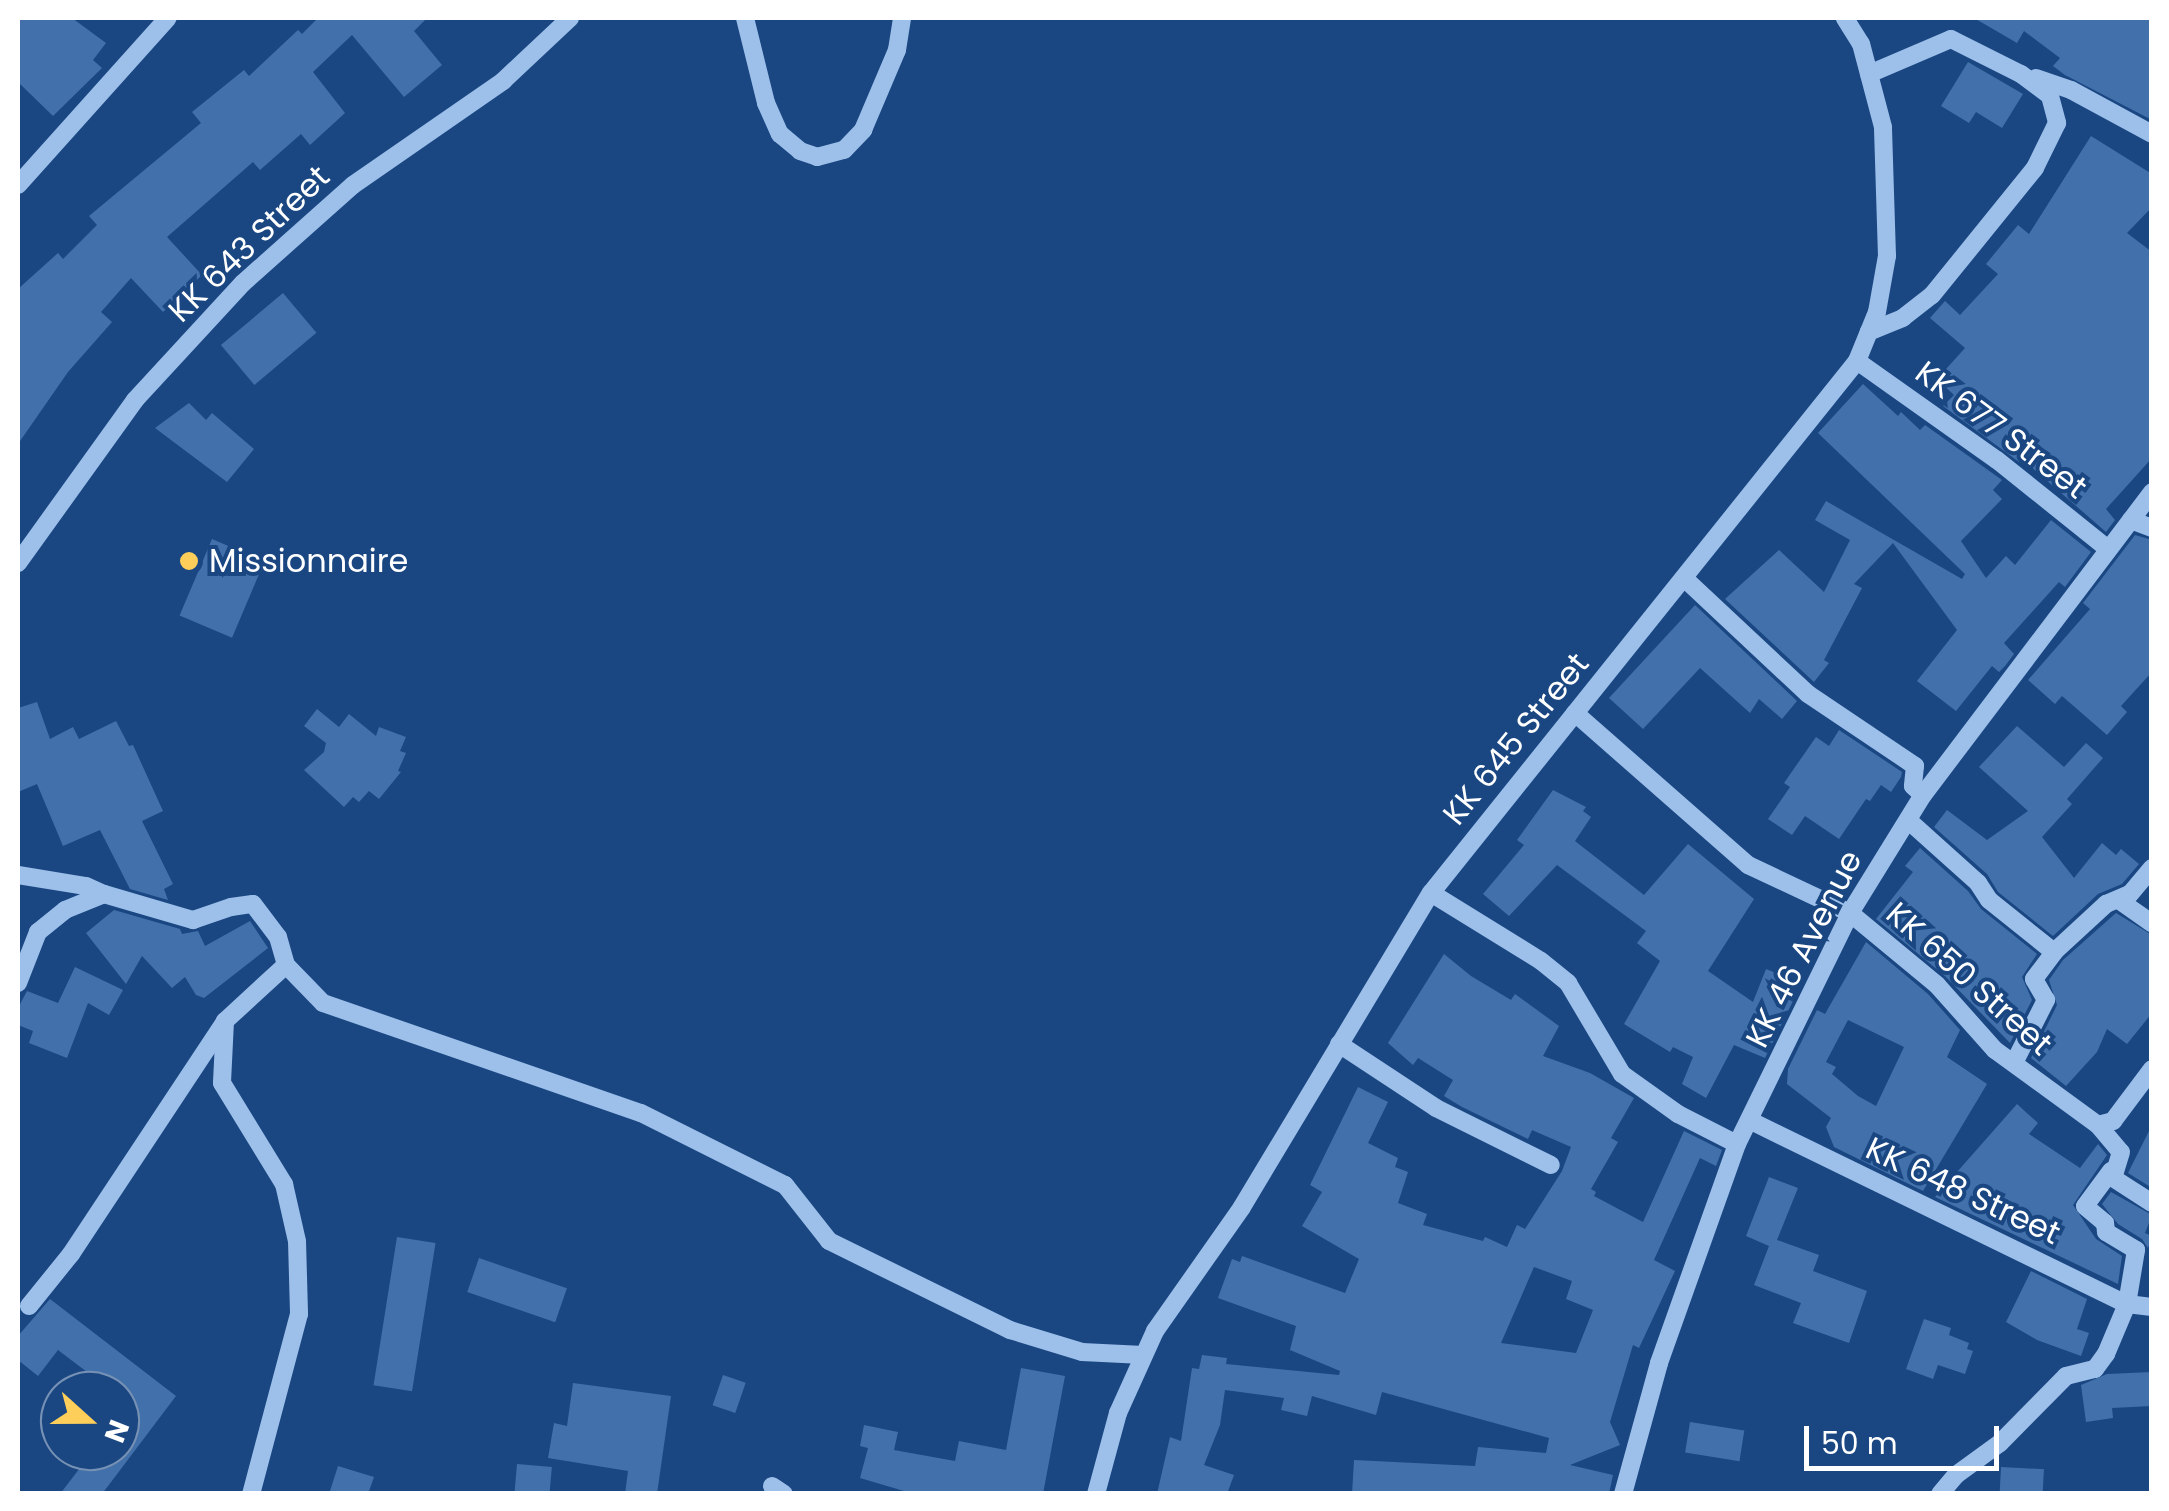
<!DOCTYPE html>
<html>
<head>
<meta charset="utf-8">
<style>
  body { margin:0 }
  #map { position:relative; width:2169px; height:1511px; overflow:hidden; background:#1a4782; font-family:Poppins,sans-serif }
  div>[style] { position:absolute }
  .building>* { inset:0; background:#4270ab; transform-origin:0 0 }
  .minor>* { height:18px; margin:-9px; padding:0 9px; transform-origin:9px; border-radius:9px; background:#9dc0eb }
  .dots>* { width:28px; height:28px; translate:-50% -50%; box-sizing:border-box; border:5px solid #1a4782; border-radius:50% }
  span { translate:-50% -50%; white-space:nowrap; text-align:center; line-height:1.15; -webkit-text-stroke:8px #1a4782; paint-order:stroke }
  .street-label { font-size:32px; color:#fff }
  .poi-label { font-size:32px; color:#fff }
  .left { translate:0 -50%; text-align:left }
  .frame { position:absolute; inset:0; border:20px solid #fff; pointer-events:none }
  .north { position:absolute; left:40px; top:1371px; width:100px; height:100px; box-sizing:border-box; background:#1a4782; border:2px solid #7691b4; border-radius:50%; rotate:111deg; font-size:28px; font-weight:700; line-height:40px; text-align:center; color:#fff }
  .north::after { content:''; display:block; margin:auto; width:35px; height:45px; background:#fdce59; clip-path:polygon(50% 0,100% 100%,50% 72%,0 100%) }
  .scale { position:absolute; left:1804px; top:1426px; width:195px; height:45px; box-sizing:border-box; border:5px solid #fff; border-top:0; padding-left:12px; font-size:30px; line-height:35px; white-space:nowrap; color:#fff; -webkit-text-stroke:8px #1a4782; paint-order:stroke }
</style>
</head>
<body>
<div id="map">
  <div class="building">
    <i style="clip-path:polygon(18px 18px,72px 18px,106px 43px,93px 60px,102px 68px,53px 116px,18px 82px)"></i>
    <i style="clip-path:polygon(318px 18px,427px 18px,414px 31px,442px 65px,404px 97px,352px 35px,313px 72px,345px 113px,310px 145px,301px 134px,260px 170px,253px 162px,167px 237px,202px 275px,163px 312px,131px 278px,101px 312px,112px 322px,68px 372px,18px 444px,18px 289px,58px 253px,63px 259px,97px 225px,89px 216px,201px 123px,192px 112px,244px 70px,249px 76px,298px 30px,302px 34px)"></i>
    <i style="clip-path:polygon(1974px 18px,2152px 18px,2152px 120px,2065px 75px,2053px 66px,2060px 58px,2024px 31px,2017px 43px)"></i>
    <i style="clip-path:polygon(1968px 62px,2023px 94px,2002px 128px,1976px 112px,1969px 123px,1941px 106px)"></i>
    <i style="clip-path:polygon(2091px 136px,2152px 174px,2152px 207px,2127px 233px,2152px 252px,2152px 458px,2106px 509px,2115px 520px,2106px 532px,2022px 459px,2019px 462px,1943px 406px,1954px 395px,1937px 379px,1965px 348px,1930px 318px,1945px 301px,1960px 315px,1998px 274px,1986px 264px,2018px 225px,2029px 234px)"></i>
    <i style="left:283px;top:293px;width:52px;height:81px;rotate:50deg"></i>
    <i style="clip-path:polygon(1863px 384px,1898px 416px,1901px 412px,1920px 430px,1925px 425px,2002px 480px,1993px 490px,2002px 499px,1961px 541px,1986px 578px,2006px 556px,2015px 565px,2051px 520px,2091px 552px,2065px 587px,2059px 582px,2004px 643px,2014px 654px,2005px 666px,1999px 672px,1992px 666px,1956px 711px,1917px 681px,1957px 630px,1893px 543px,1854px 584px,1862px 588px,1824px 660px,1829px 663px,1814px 682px,1725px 599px,1779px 550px,1824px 592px,1850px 540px,1815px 520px,1826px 501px,1962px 579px,1965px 574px,1818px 433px)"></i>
    <i style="clip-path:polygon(189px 403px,206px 420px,212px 413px,254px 449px,227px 482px,155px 428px)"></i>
    <i style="clip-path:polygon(2135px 535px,2152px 540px,2152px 672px,2121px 706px,2127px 712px,2107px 735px,2062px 696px,2055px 704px,2028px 680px,2090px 609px,2083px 603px)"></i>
    <i style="left:212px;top:539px;width:57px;height:83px;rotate:23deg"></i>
    <i style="clip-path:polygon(1695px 605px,1797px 701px,1782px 719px,1759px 699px,1750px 713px,1700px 668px,1643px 729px,1609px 698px)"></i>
    <i style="clip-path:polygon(37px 702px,50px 739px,73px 727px,79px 739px,116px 721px,129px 746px,133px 745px,163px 811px,142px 821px,173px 884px,164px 889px,168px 900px,130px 889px,100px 830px,63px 846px,37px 784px,18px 792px,18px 708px)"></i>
    <i style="clip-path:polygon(317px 709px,339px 727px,349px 714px,376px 736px,379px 727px,406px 737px,400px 751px,406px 753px,398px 771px,401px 772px,379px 799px,369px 791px,359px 802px,353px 797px,344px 807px,304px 770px,324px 752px,326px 743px,304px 726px)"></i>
    <i style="clip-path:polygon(2017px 726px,2064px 767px,2086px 743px,2103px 758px,2067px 799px,2072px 804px,2042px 837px,2074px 878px,2102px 843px,2116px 855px,2121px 849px,2139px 864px,2122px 884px,2098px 894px,2053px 936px,1998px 892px,1987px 874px,1934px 827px,1947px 810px,1987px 840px,2028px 811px,1979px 767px)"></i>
    <i style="clip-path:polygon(1839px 730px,1902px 772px,1901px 777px,1891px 792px,1881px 785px,1870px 801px,1866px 799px,1839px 839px,1805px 816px,1792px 835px,1768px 819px,1790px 787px,1784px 783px,1816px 737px,1829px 746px)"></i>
    <i style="clip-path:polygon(1553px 790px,1586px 807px,1583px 811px,1591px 817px,1575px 841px,1644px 895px,1688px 844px,1754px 899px,1708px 971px,1753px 1002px,1766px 969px,1797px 982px,1791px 995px,1795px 997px,1765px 1058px,1734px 1045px,1706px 1098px,1682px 1084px,1693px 1057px,1673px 1047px,1670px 1052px,1624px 1024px,1660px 961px,1637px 943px,1646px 931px,1557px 865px,1509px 916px,1483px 894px,1524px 845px,1517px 840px)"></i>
    <i style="clip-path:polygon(1920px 848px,1968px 891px,1981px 909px,2037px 954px,2022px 977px,2032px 1000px,2010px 1043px,1945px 976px,1876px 919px,1913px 872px,1905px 866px)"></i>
    <i style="clip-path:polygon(114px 910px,180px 929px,182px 934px,198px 931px,205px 946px,250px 921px,268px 948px,204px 998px,196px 995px,185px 977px,172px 988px,142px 956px,126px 984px,86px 933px)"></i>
    <i style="clip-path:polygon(2116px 913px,2152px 935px,2152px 1013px,2127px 1044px,2107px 1029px,2097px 1052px,2066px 1086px,2031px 1058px,2057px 1005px,2049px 980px,2063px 960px)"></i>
    <i style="clip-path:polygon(evenodd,1866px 942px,1928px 994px,1960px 1030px,1947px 1057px,1987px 1084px,1923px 1191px,1834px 1147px,1826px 1127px,1831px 1118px,1787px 1084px,1788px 1069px,1817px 1010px,1825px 1014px,1866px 942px,1848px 1020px,1904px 1047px,1876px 1106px,1858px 1096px,1832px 1074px,1836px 1067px,1826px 1062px,1848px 1020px)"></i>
    <i style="clip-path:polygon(evenodd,1444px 954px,1471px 976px,1511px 1000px,1515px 994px,1559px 1026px,1543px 1056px,1590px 1073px,1634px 1098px,1611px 1138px,1618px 1142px,1591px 1189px,1596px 1192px,1594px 1196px,1643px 1222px,1684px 1131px,1722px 1150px,1716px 1166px,1700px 1158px,1654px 1260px,1675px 1271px,1639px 1348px,1633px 1345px,1610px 1422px,1620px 1445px,1570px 1465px,1613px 1475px,1609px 1494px,1352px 1494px,1354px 1460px,1475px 1466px,1478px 1447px,1546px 1453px,1549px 1438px,1382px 1392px,1376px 1415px,1312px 1396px,1307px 1416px,1281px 1410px,1284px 1398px,1225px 1390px,1220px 1425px,1204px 1465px,1234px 1475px,1227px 1494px,1157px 1494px,1170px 1437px,1181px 1441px,1192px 1368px,1199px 1369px,1202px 1355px,1227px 1358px,1226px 1364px,1339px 1375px,1340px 1371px,1290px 1350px,1296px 1326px,1218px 1298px,1232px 1259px,1240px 1262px,1242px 1256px,1345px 1293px,1359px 1259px,1302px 1226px,1322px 1192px,1310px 1185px,1358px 1087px,1388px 1102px,1368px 1143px,1398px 1158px,1395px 1167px,1408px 1172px,1398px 1203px,1427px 1214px,1423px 1225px,1483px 1241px,1485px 1237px,1507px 1247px,1517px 1225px,1525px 1229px,1562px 1171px,1571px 1147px,1532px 1130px,1528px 1139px,1462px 1107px,1444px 1096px,1453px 1080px,1418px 1058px,1413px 1065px,1388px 1043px,1444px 954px,1534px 1267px,1572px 1281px,1566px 1299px,1593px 1310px,1576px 1353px,1501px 1343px,1534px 1267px)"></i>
    <i style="clip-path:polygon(75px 967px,123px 990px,109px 1015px,88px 1003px,67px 1058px,29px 1043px,33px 1031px,18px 1025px,18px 1008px,27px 991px,58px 1003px)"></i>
    <i style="clip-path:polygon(2017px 1104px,2038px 1123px,2029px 1134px,2080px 1168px,2098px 1144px,2107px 1155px,2073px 1205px,2096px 1239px,2122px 1256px,2118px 1284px,1935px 1197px)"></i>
    <i style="clip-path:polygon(2152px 1125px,2152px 1188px,2128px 1173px)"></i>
    <i style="clip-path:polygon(1769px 1177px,1798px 1188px,1777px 1240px,1819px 1255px,1813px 1271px,1867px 1291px,1849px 1343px,1793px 1323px,1801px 1303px,1754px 1285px,1769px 1246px,1746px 1236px)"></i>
    <i style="clip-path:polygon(2111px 1192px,2152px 1215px,2145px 1233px,2152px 1236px,2148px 1248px,2142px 1239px,2118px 1224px,2102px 1204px)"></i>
    <i style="left:397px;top:1237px;width:39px;height:150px;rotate:9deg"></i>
    <i style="left:479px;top:1258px;width:93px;height:36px;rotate:19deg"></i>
    <i style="clip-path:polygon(2031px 1271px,2087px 1299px,2077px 1329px,2089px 1333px,2081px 1356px,2037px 1340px,2006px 1322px)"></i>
    <i style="clip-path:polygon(50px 1299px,176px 1396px,102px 1494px,60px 1494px,93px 1451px,120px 1451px,120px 1391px,112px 1391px,58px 1350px,38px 1376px,18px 1360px,18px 1336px)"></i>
    <i style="clip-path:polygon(1924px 1319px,1951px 1328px,1949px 1335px,1969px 1343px,1967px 1349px,1973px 1351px,1965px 1374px,1938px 1365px,1933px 1379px,1906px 1369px)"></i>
    <i style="clip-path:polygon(1021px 1368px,1065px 1376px,1043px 1494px,914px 1494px,860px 1478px,868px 1448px,860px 1446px,864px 1425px,898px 1432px,894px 1450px,955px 1461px,959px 1441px,1006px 1450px)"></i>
    <i style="clip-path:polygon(2152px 1372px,2152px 1406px,2112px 1408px,2113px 1418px,2086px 1422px,2081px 1385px,2107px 1374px)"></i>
    <i style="left:723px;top:1375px;width:24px;height:32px;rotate:19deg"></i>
    <i style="clip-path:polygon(573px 1383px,671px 1396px,657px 1494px,625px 1494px,628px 1471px,548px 1458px,554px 1423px,567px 1426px)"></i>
    <i style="left:1690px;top:1422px;width:55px;height:31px;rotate:9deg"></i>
    <i style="left:517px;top:1464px;width:35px;height:30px;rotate:5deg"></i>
    <i style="clip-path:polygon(338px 1466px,374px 1477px,368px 1494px,329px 1494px)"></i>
    <i style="left:2001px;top:1467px;width:43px;height:27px;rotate:3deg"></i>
  </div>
  <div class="minor">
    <i style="left:745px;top:18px;width:88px;rotate:76.1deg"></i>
    <i style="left:766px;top:103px;width:34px;rotate:66deg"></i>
    <i style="left:780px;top:134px;width:26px;rotate:40deg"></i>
    <i style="left:800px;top:151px;width:18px;rotate:19deg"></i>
    <i style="left:817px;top:157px;width:28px;rotate:-15deg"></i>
    <i style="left:844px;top:150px;width:28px;rotate:-46deg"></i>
    <i style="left:863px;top:130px;width:87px;rotate:-67deg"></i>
    <i style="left:897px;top:50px;width:32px;rotate:-81deg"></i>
    <i style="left:1869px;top:74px;width:89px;rotate:-23.1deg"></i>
    <i style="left:1951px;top:39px;width:78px;rotate:26.6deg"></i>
    <i style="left:2021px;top:74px;width:36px;rotate:37deg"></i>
    <i style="left:2050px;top:96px;width:28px;rotate:75deg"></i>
    <i style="left:2057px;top:123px;width:50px;rotate:116.1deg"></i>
    <i style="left:2035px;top:168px;width:164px;rotate:129deg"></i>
    <i style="left:1932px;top:295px;width:37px;rotate:142deg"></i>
    <i style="left:1903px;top:318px;width:37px;rotate:158deg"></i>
    <i style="left:2036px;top:78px;width:37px;rotate:19deg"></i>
    <i style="left:2071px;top:90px;width:92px;rotate:28.5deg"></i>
    <i style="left:18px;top:185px;width:224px;rotate:-48.1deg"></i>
    <i style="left:1857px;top:361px;width:171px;rotate:35.3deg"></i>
    <i style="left:1997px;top:460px;width:141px;rotate:38.7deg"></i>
    <i style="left:2131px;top:520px;width:22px;rotate:21deg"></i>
    <i style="left:18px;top:563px;width:201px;rotate:-54.3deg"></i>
    <i style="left:135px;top:400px;width:159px;rotate:-47.3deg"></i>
    <i style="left:243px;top:283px;width:147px;rotate:-41.7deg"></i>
    <i style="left:353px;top:185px;width:183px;rotate:-34.7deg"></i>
    <i style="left:503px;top:81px;width:92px;rotate:-43.2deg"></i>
    <i style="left:1684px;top:578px;width:170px;rotate:43.1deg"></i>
    <i style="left:1808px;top:694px;width:129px;rotate:33.9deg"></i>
    <i style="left:1915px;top:766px;width:20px;rotate:96deg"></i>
    <i style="left:1913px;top:786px;width:13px;rotate:42deg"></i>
    <i style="left:1575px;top:713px;width:230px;rotate:41.3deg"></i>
    <i style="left:1748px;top:865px;width:113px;rotate:25.2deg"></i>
    <i style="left:1850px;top:913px;width:113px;rotate:39.6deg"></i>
    <i style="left:1937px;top:985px;width:87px;rotate:48.3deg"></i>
    <i style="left:1995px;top:1050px;width:127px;rotate:36.1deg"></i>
    <i style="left:2098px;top:1125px;width:35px;rotate:50deg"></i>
    <i style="left:2121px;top:1152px;width:27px;rotate:107deg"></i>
    <i style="left:2113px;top:1178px;width:46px;rotate:32.7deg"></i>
    <i style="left:1909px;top:821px;width:93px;rotate:41.9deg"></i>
    <i style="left:1978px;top:883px;width:20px;rotate:57deg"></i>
    <i style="left:1989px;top:900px;width:83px;rotate:38.7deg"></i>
    <i style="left:18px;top:875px;width:69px;rotate:9.2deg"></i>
    <i style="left:86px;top:886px;width:20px;rotate:24deg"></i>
    <i style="left:1431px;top:893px;width:129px;rotate:31.7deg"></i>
    <i style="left:1541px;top:961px;width:35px;rotate:39deg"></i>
    <i style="left:1568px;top:983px;width:106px;rotate:59.3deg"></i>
    <i style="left:1622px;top:1074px;width:69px;rotate:35.5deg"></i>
    <i style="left:1678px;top:1114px;width:66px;rotate:27deg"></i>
    <i style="left:2120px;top:901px;width:39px;rotate:35deg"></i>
    <i style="left:18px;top:983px;width:55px;rotate:-68.6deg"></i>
    <i style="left:38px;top:932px;width:35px;rotate:-39deg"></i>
    <i style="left:65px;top:910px;width:42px;rotate:-22.3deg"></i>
    <i style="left:104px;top:894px;width:93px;rotate:16.3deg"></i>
    <i style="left:193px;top:920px;width:40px;rotate:-18.9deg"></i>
    <i style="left:231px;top:907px;width:22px;rotate:-8deg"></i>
    <i style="left:253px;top:904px;width:41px;rotate:52.9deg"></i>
    <i style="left:278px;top:937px;width:29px;rotate:74deg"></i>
    <i style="left:286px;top:965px;width:53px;rotate:45.8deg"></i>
    <i style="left:323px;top:1003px;width:336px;rotate:19.1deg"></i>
    <i style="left:641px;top:1113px;width:161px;rotate:26.6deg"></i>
    <i style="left:785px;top:1185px;width:71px;rotate:51.8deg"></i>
    <i style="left:829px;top:1241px;width:202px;rotate:26.2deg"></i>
    <i style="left:1010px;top:1330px;width:75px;rotate:17deg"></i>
    <i style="left:1082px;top:1352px;width:61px;rotate:2.8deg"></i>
    <i style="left:225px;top:1021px;width:62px;rotate:92.8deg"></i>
    <i style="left:222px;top:1083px;width:119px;rotate:58.5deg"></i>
    <i style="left:284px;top:1184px;width:58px;rotate:77.2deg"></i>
    <i style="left:297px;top:1241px;width:73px;rotate:88.4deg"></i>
    <i style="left:299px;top:1314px;width:186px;rotate:104.9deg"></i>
    <i style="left:1339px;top:1044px;width:116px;rotate:33.4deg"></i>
    <i style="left:1436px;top:1108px;width:128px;rotate:26.4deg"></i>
    <i style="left:2014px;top:1063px;width:71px;rotate:-63.1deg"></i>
    <i style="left:2046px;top:1000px;width:24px;rotate:-120deg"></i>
    <i style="left:2034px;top:979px;width:34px;rotate:-53deg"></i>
    <i style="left:2054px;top:952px;width:71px;rotate:-42.7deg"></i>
    <i style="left:2106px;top:904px;width:26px;rotate:-23deg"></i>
    <i style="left:2130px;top:894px;width:34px;rotate:-50deg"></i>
    <i style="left:1751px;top:1121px;width:418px;rotate:26deg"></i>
    <i style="left:2127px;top:1304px;width:25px;rotate:7deg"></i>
    <i style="left:2098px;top:1125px;width:16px;rotate:-15deg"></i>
    <i style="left:2113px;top:1121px;width:65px;rotate:-53.1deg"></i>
    <i style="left:29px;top:1306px;width:67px;rotate:-51.1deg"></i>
    <i style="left:71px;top:1254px;width:279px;rotate:-56.5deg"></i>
    <i style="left:225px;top:1021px;width:83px;rotate:-42.6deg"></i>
    <i style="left:772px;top:1486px;width:14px;rotate:34deg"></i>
    <i style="left:1096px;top:1494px;width:84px;rotate:-74.8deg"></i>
    <i style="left:1118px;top:1413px;width:90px;rotate:-65.7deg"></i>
    <i style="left:1155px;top:1331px;width:151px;rotate:-54.9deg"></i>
    <i style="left:1242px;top:1207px;width:366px;rotate:-59deg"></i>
    <i style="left:1431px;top:893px;width:682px;rotate:-51.31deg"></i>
    <i style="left:1857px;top:361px;width:53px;rotate:-67.8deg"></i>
    <i style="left:1877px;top:312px;width:57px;rotate:-79.9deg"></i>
    <i style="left:1887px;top:256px;width:129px;rotate:-91.8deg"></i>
    <i style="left:1883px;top:127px;width:86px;rotate:-104.8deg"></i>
    <i style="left:1861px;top:44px;width:31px;rotate:-122deg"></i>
    <i style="left:1623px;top:1494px;width:136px;rotate:-74.6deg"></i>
    <i style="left:1659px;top:1363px;width:232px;rotate:-70.4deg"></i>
    <i style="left:1737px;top:1144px;width:257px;rotate:-63.9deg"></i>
    <i style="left:1850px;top:913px;width:139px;rotate:-58.3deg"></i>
    <i style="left:1923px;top:795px;width:380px;rotate:-52.9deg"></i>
    <i style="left:1940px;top:1494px;width:25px;rotate:-50deg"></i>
    <i style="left:1956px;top:1475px;width:54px;rotate:-36deg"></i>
    <i style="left:2000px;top:1443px;width:94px;rotate:-45.4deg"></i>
    <i style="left:2066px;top:1376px;width:30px;rotate:-14deg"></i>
    <i style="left:2095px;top:1369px;width:19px;rotate:-54deg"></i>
    <i style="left:2106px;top:1354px;width:54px;rotate:-67.2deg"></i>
    <i style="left:2127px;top:1304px;width:55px;rotate:-80.5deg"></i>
    <i style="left:2136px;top:1250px;width:35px;rotate:-149deg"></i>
    <i style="left:2106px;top:1232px;width:9px;rotate:-96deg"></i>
    <i style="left:2105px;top:1223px;width:26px;rotate:-140deg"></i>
    <i style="left:2085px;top:1206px;width:44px;rotate:-53.4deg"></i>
  </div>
  <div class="dots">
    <i style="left:189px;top:561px;background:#fdce59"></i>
  </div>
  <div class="street-label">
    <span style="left:249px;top:244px;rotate:-44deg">KK 643 Street</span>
    <span style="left:2001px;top:430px;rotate:37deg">KK 677 Street</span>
    <span style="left:1516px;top:739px;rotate:-51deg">KK 645 Street</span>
    <span style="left:1804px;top:949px;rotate:-63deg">KK 46 Avenue</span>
    <span style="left:1969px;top:979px;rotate:42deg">KK 650 Street</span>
    <span style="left:1963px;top:1191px;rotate:25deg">KK 648 Street</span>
  </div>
  <div class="poi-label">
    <span class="left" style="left:209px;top:561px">Missionnaire</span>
  </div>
  <div class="frame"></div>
  <div class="north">N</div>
  <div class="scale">50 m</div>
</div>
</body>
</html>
